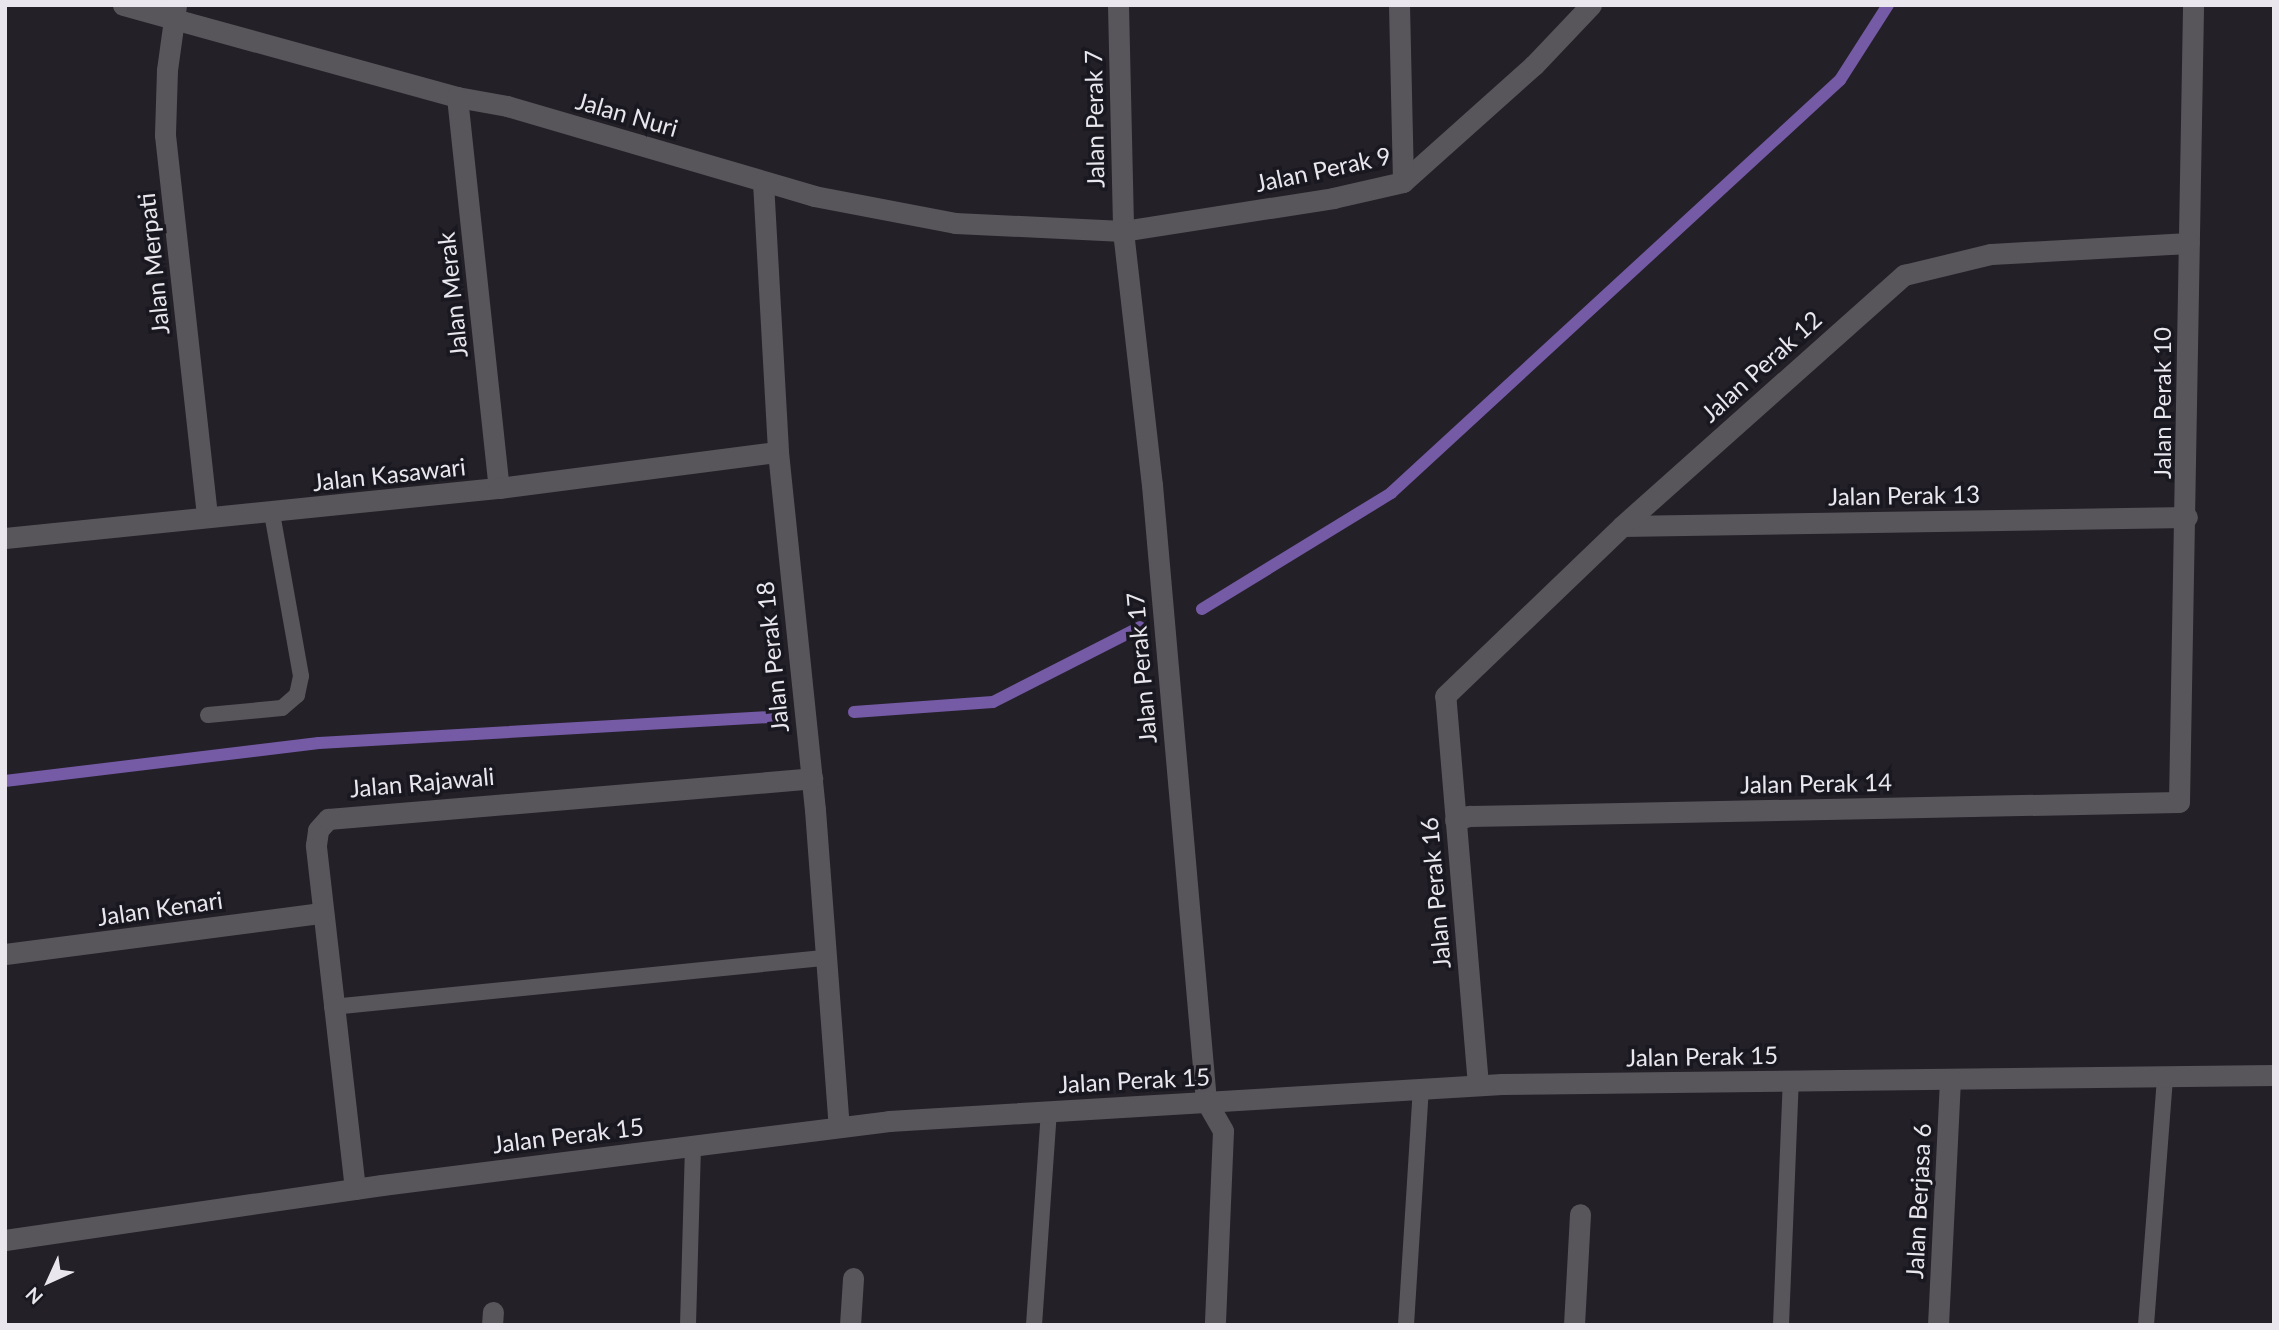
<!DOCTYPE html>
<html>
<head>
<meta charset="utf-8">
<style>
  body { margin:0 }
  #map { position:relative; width:2279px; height:1330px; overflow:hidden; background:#232028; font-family:Lato,sans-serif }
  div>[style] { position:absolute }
  .stream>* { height:12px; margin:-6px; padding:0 6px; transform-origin:6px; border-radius:6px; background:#755aa6 }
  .lane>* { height:16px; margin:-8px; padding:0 8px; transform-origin:8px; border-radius:8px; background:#58565b }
  .street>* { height:21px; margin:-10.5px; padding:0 10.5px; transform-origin:10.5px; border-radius:10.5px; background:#58565b }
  span { translate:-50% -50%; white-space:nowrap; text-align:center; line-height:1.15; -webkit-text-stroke:7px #19171f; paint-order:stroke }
  .street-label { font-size:24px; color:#e9e7ed }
  .frame { position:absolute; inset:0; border:7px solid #e9e7ed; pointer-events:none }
  .north { position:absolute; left:14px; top:1246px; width:70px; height:70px; -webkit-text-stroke:5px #19171f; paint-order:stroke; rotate:225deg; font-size:19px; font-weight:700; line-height:28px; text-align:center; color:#e9e7ed }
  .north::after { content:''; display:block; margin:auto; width:24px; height:32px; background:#e9e7ed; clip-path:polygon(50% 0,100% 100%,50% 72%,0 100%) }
</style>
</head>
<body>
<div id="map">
  <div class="stream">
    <i style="left:1202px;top:609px;width:222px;rotate:-31.5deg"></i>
    <i style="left:1391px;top:493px;width:610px;rotate:-42.61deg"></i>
    <i style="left:1840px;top:80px;width:89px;rotate:-57.4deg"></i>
    <i style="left:854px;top:712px;width:139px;rotate:-4.1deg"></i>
    <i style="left:993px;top:702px;width:165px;rotate:-27deg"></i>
    <i style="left:5px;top:781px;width:316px;rotate:-6.9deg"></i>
    <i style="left:319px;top:743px;width:463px;rotate:-3.3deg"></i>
  </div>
  <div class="lane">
    <i style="left:208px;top:715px;width:74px;rotate:-5.4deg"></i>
    <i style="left:282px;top:708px;width:20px;rotate:-41deg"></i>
    <i style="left:297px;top:695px;width:19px;rotate:-78deg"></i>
    <i style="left:301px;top:676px;width:166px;rotate:-100.1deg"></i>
    <i style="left:332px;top:1007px;width:496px;rotate:-5.7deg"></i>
    <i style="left:688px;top:1325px;width:179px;rotate:-88.4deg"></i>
    <i style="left:1034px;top:1325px;width:215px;rotate:-86deg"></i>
    <i style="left:1406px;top:1325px;width:236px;rotate:-86.4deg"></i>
    <i style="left:1781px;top:1325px;width:244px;rotate:-87.7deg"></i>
    <i style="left:2146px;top:1325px;width:250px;rotate:-85.6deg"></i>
  </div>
  <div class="street">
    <i style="left:123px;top:5px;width:346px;rotate:15.4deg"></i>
    <i style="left:457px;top:97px;width:51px;rotate:10.2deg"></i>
    <i style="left:507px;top:106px;width:320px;rotate:16.3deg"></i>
    <i style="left:814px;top:196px;width:144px;rotate:10.8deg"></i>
    <i style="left:955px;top:223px;width:168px;rotate:2.7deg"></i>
    <i style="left:1123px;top:231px;width:213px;rotate:-8.9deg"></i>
    <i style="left:1333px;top:198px;width:72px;rotate:-12.9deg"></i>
    <i style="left:1403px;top:182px;width:176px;rotate:-41.8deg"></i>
    <i style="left:1534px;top:65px;width:83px;rotate:-46.5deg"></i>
    <i style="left:176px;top:5px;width:66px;rotate:97.9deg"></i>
    <i style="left:167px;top:70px;width:65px;rotate:91.8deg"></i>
    <i style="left:165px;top:135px;width:384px;rotate:83.7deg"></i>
    <i style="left:1118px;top:5px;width:226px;rotate:88.7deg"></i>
    <i style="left:1123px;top:231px;width:256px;rotate:83.5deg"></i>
    <i style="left:1152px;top:485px;width:618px;rotate:84.99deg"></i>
    <i style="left:1206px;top:1101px;width:34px;rotate:60deg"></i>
    <i style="left:1223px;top:1131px;width:194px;rotate:92.4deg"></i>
    <i style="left:1399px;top:5px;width:177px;rotate:88.7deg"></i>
    <i style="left:457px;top:97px;width:393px;rotate:83.9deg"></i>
    <i style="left:763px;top:182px;width:270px;rotate:86.8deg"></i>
    <i style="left:778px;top:452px;width:360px;rotate:84.1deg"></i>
    <i style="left:815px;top:810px;width:318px;rotate:85.7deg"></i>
    <i style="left:1622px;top:526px;width:565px;rotate:-0.91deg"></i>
    <i style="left:5px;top:538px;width:497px;rotate:-5.8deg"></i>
    <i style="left:499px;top:488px;width:281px;rotate:-7.4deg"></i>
    <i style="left:1455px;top:820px;width:15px;rotate:-16deg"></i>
    <i style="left:1469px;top:816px;width:710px;rotate:-1.13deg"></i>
    <i style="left:2179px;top:802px;width:797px;rotate:-88.99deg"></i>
    <i style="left:5px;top:954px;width:319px;rotate:-7.4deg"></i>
    <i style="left:1478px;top:1085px;width:390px;rotate:-94.8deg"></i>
    <i style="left:1445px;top:696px;width:245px;rotate:-43.8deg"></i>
    <i style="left:1622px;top:526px;width:378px;rotate:-41.7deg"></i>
    <i style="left:1904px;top:275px;width:89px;rotate:-13.6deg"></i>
    <i style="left:1991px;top:254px;width:198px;rotate:-3.2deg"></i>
    <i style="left:355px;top:1189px;width:346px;rotate:-96.5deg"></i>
    <i style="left:316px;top:845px;width:15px;rotate:-82deg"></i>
    <i style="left:318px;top:830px;width:15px;rotate:-48deg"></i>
    <i style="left:328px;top:819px;width:486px;rotate:-4.8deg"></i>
    <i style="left:5px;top:1240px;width:381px;rotate:-8.3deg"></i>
    <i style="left:382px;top:1185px;width:511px;rotate:-7.19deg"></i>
    <i style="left:889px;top:1121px;width:614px;rotate:-3.45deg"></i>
    <i style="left:1502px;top:1084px;width:772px;rotate:-0.67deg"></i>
    <i style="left:492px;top:1325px;width:13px;rotate:-86deg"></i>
    <i style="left:850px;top:1325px;width:47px;rotate:-86.3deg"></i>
    <i style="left:1574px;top:1325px;width:111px;rotate:-86.9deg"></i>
    <i style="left:1938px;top:1325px;width:245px;rotate:-87.2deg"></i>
  </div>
  <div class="street-label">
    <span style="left:627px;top:114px;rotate:16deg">Jalan Nuri</span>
    <span style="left:1094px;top:119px;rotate:-91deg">Jalan Perak 7</span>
    <span style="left:1323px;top:169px;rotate:-12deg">Jalan Perak 9</span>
    <span style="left:153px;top:264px;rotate:-96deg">Jalan Merpati</span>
    <span style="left:452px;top:295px;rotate:-96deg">Jalan Merak</span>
    <span style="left:1761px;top:366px;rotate:-42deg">Jalan Perak 12</span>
    <span style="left:2162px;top:403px;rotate:-90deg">Jalan Perak 10</span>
    <span style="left:389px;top:474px;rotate:-6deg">Jalan Kasawari</span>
    <span style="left:1904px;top:495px;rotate:-1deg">Jalan Perak 13</span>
    <span style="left:772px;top:657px;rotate:-96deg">Jalan Perak 18</span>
    <span style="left:1141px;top:668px;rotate:-95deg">Jalan Perak 17</span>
    <span style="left:422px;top:782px;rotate:-5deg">Jalan Rajawali</span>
    <span style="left:1816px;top:783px;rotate:-1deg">Jalan Perak 14</span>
    <span style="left:1435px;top:893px;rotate:-95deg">Jalan Perak 16</span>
    <span style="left:160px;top:908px;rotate:-8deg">Jalan Kenari</span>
    <span style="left:1702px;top:1056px;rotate:-1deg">Jalan Perak 15</span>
    <span style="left:1134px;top:1080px;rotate:-3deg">Jalan Perak 15</span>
    <span style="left:568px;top:1135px;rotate:-7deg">Jalan Perak 15</span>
    <span style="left:1918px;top:1201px;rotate:-87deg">Jalan Berjasa 6</span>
  </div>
  <div class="frame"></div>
  <div class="north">N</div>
</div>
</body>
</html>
